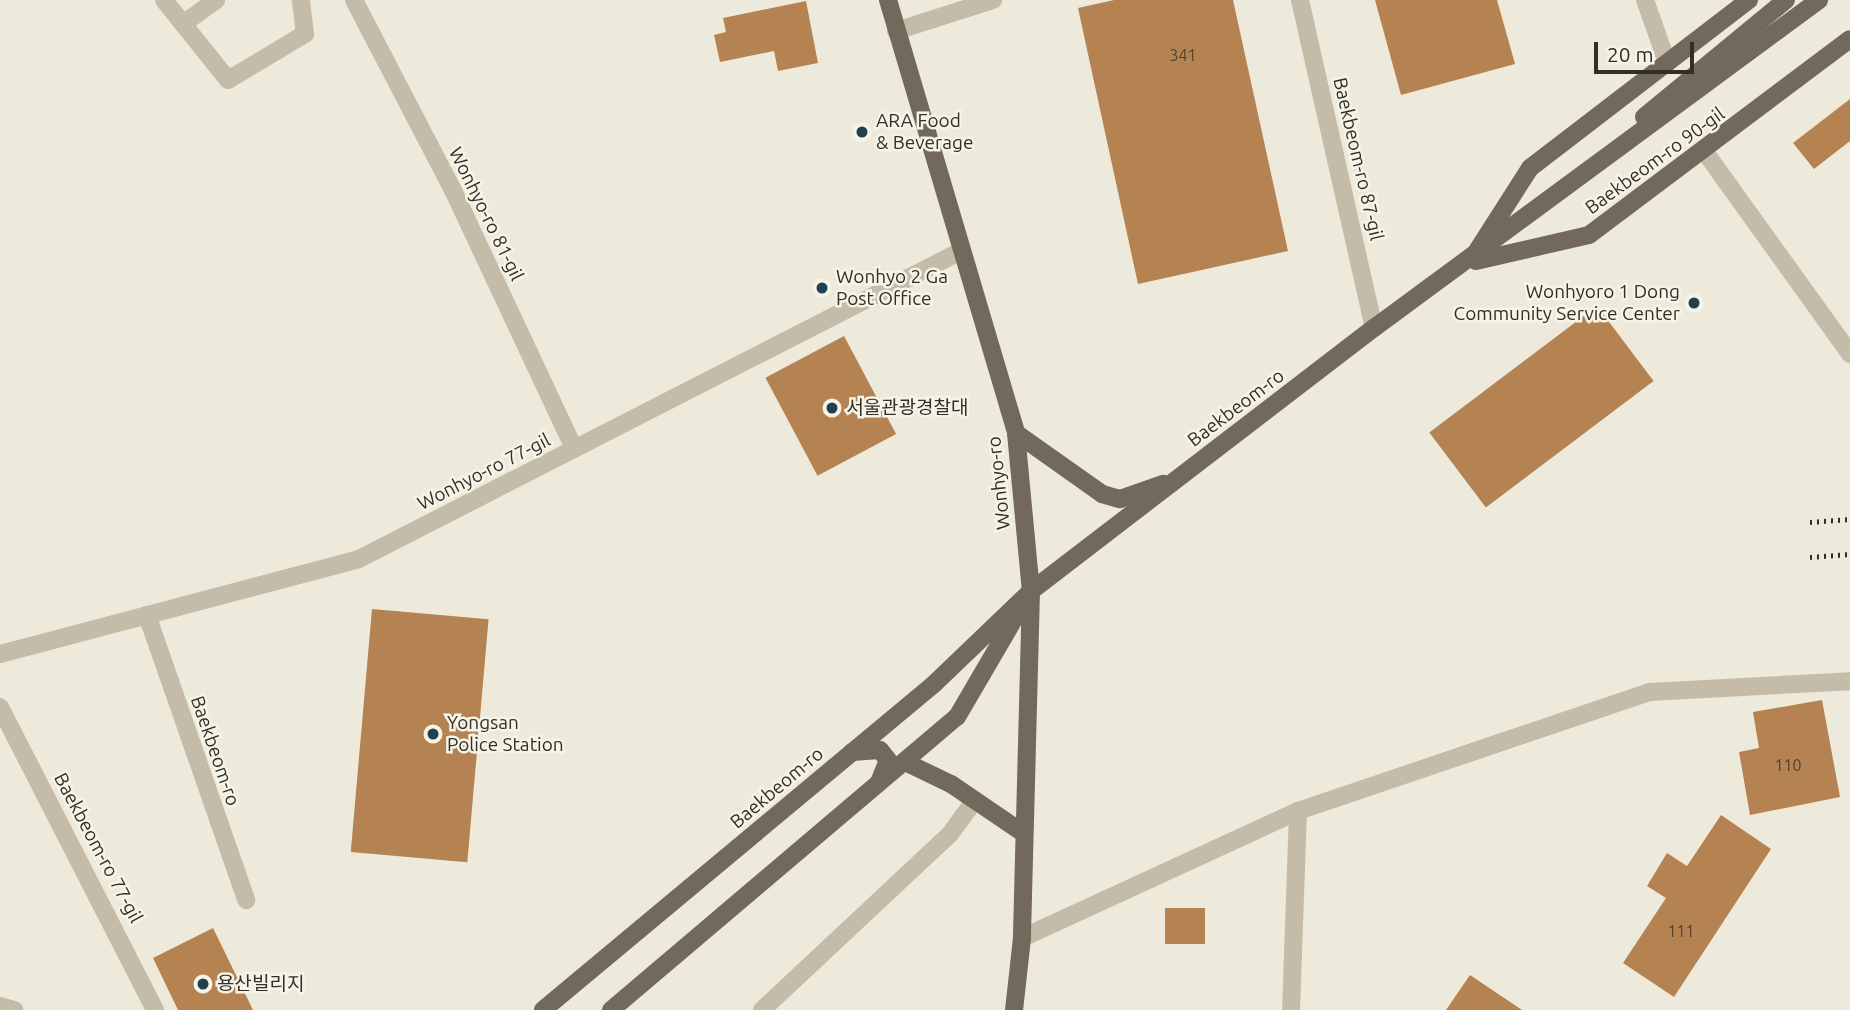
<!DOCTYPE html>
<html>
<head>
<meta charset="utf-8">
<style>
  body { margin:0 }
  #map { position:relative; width:1850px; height:1010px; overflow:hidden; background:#eeeadb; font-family:Ubuntu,"Noto Sans KR",sans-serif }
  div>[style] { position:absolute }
  .building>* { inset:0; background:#b58352; transform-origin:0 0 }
  .minor>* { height:18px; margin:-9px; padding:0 9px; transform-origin:9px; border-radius:9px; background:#c4bca9 }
  .major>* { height:18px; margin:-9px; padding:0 9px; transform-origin:9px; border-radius:9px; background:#72685b }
  .rail>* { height:5px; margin-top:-2.5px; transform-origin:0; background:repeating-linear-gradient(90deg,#322e28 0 2px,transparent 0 7px) }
  .dots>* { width:19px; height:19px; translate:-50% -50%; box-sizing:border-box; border:4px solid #f6f3e7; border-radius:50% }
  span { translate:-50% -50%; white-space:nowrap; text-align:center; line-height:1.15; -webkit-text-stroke:5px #f6f3e7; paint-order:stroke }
  .number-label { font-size:16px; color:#534332 }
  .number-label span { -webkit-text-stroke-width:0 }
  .poi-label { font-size:19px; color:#322e28 }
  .left { translate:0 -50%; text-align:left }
  .right { translate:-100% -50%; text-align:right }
  .street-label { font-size:19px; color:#322e28 }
  .scale { position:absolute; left:1594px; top:42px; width:100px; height:32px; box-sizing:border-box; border:4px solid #322e28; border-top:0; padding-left:9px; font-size:21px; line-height:24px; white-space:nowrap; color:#322e28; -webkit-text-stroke:5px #f6f3e7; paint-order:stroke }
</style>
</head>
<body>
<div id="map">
  <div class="building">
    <i style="clip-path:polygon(1114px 0,1233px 0,1288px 251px,1138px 284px,1078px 8px)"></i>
    <i style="clip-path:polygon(1375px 0,1497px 0,1515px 64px,1401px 95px)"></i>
    <i style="clip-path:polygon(806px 1px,818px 63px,778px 71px,774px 51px,720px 62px,714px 35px,726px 32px,723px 18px)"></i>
    <i style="clip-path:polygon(1850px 99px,1850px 141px,1814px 169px,1793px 143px)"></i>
    <i style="left:1597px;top:306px;width:94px;height:210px;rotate:53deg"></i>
    <i style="left:844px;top:336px;width:111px;height:89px;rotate:62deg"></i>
    <i style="left:372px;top:609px;width:117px;height:244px;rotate:5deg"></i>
    <i style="clip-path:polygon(1822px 700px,1840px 797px,1750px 815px,1739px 752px,1759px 748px,1753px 712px)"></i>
    <i style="clip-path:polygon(1721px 815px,1771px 849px,1674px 997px,1623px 963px,1666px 898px,1647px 886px,1667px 853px,1687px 866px)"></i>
    <i style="left:1165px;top:908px;width:40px;height:36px"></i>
    <i style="clip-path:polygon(213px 928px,253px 1010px,178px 1010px,153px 958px)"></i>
    <i style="clip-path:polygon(1470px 975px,1522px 1010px,1446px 1010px)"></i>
  </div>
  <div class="minor">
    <i style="left:164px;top:0;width:102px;rotate:51.3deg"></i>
    <i style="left:228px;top:80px;width:90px;rotate:-30.9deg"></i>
    <i style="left:305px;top:34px;width:34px;rotate:-97deg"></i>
    <i style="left:354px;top:0;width:212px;rotate:62.5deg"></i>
    <i style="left:452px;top:188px;width:288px;rotate:64.9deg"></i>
    <i style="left:1300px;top:0;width:336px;rotate:77.3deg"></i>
    <i style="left:1645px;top:0;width:66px;rotate:70.5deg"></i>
    <i style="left:183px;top:24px;width:41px;rotate:-36deg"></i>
    <i style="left:896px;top:31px;width:102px;rotate:-17.7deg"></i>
    <i style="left:1705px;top:152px;width:249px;rotate:54.3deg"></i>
    <i style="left:147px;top:615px;width:302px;rotate:70.8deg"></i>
    <i style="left:0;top:654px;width:371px;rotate:-14.8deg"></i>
    <i style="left:359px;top:559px;width:674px;rotate:-27.1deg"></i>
    <i style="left:0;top:707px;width:340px;rotate:62.9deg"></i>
    <i style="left:1298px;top:811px;width:372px;rotate:-18.7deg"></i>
    <i style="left:1650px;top:692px;width:200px;rotate:-3.1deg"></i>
    <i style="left:1022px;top:938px;width:304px;rotate:-24.7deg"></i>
    <i style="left:1298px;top:811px;width:199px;rotate:92deg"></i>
    <i style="left:0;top:1006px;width:15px;rotate:16deg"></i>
    <i style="left:762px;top:1010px;width:258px;rotate:-43.1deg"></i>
    <i style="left:950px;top:834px;width:42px;rotate:-53.7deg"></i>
  </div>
  <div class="major">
    <i style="left:888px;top:0;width:452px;rotate:73.5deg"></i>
    <i style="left:1016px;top:433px;width:159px;rotate:84.6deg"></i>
    <i style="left:1031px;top:591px;width:347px;rotate:91.5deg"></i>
    <i style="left:1022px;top:938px;width:72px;rotate:96.3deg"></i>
    <i style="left:1644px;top:117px;width:184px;rotate:-39.5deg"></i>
    <i style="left:1475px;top:254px;width:102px;rotate:-57.4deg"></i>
    <i style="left:1530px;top:168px;width:276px;rotate:-37.5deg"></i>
    <i style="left:1476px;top:261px;width:116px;rotate:-13deg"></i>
    <i style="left:1589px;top:235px;width:326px;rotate:-36.9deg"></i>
    <i style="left:1016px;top:433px;width:105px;rotate:35.3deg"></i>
    <i style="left:1102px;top:494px;width:19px;rotate:16deg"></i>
    <i style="left:1120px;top:499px;width:46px;rotate:-19.2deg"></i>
    <i style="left:852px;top:752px;width:28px;rotate:-4deg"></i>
    <i style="left:880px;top:750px;width:13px;rotate:51deg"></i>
    <i style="left:888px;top:760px;width:24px;rotate:112deg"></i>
    <i style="left:905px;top:762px;width:51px;rotate:25.6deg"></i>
    <i style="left:951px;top:784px;width:87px;rotate:34.2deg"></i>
    <i style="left:543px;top:1010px;width:509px;rotate:-39.82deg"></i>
    <i style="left:934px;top:684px;width:134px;rotate:-43.8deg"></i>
    <i style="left:1031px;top:591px;width:432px;rotate:-37.5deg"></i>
    <i style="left:1374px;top:328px;width:553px;rotate:-36.39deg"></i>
    <i style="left:611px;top:1010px;width:453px;rotate:-40.3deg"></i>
    <i style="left:957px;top:717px;width:125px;rotate:-59.7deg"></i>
  </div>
  <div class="rail">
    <i style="left:1810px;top:522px;width:40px;rotate:-4.3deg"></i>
    <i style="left:1810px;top:557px;width:40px;rotate:-4.3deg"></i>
  </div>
  <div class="dots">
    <i style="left:862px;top:132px;background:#23404e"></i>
    <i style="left:822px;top:288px;background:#23404e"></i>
    <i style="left:1694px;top:303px;background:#23404e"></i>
    <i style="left:832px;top:408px;background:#23404e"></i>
    <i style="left:433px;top:734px;background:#23404e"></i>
    <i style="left:203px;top:984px;background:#23404e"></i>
  </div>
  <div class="number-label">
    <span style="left:1183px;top:55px">341</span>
    <span style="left:1788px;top:765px">110</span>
    <span style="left:1681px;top:931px">111</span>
  </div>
  <div class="poi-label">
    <span class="left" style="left:876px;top:132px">ARA Food<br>&amp; Beverage</span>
    <span class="left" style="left:836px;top:288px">Wonhyo 2 Ga<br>Post Office</span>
    <span class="right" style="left:1680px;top:303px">Wonhyoro 1 Dong<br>Community Service Center</span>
    <span class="left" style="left:846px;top:408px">서울관광경찰대</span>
    <span class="left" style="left:447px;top:734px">Yongsan<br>Police Station</span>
    <span class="left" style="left:217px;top:984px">용산빌리지</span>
  </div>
  <div class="street-label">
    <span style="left:1358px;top:159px;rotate:77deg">Baekbeom-ro 87-gil</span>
    <span style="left:1655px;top:161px;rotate:-36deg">Baekbeom-ro 90-gil</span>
    <span style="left:486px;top:214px;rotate:64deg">Wonhyo-ro 81-gil</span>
    <span style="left:1236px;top:408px;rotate:-37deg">Baekbeom-ro</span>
    <span style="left:484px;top:472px;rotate:-27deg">Wonhyo-ro 77-gil</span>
    <span style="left:999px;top:483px;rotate:-96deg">Wonhyo-ro</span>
    <span style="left:215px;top:751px;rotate:71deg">Baekbeom-ro</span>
    <span style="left:777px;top:788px;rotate:-40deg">Baekbeom-ro</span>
    <span style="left:98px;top:848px;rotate:62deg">Baekbeom-ro 77-gil</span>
  </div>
  <div class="scale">20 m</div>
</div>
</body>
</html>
